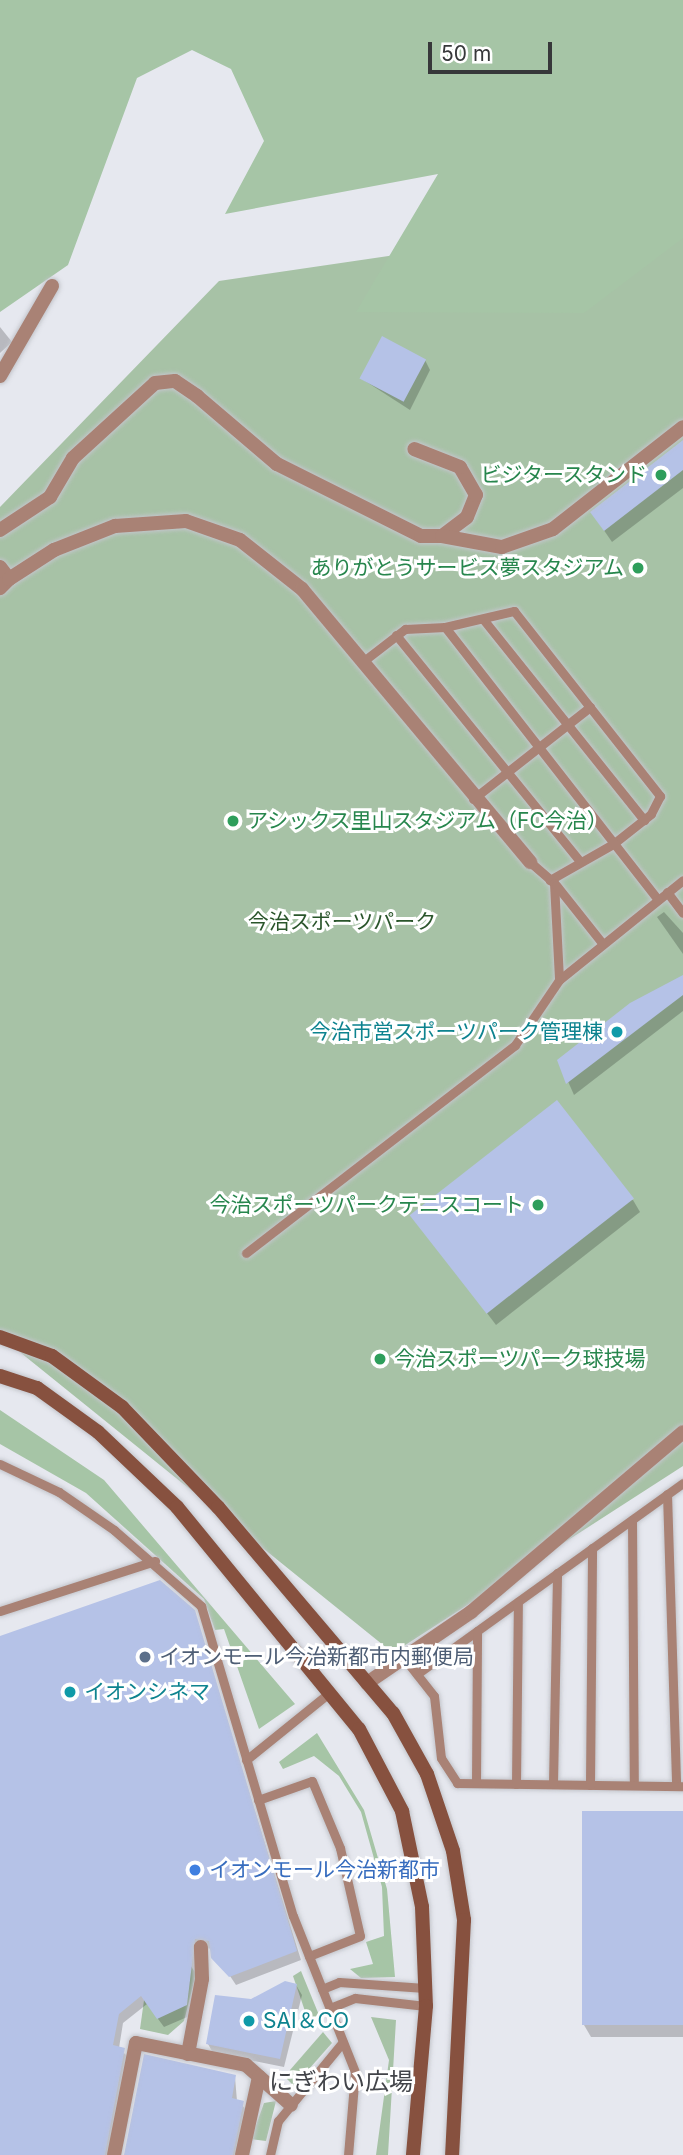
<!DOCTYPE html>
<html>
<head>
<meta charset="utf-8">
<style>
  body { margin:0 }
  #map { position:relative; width:683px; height:2155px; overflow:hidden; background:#e6e8ef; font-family:Inter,"Noto Sans JP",sans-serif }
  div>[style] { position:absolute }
  .green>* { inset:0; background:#a7c2a6 }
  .forest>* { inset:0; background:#a6c5a6 }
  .shadow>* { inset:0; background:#0003 }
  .building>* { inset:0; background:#b5c2e7; transform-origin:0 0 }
  .roads { filter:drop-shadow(0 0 2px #c3c5cb) drop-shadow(0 0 2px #c3c5cb) }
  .lane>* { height:9px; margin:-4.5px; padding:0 4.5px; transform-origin:4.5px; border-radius:4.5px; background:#a98275 }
  .street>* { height:14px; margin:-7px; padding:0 7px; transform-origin:7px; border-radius:7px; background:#a98275 }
  .secondary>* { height:14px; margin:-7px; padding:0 7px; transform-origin:7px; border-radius:7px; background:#87513f }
  .dots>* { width:19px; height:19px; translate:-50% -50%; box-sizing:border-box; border:4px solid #fff; border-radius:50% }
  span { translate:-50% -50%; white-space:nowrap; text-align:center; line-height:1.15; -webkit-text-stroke:6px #fff; paint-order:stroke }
  .leisure-label { font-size:21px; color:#27864d }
  .right { translate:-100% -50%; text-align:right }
  .left { translate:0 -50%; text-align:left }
  .park-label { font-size:21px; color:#2a552b }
  .culture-label { font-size:21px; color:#0d838f }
  .service-label { font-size:21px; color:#4e5e75 }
  .shop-label { font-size:21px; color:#366cbe }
  .quarter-label { font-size:24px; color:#424449 }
  .scale { position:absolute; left:428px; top:42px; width:124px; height:32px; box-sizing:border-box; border:4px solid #37383a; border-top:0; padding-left:9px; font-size:21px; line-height:24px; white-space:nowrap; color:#37383a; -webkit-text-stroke:5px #fff; paint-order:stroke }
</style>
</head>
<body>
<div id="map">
  <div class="green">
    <i style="clip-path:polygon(683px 165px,683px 1466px,393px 1653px,0 1336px,0 507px,219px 281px,436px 249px)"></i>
    <i style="clip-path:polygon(187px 1960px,196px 1974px,184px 2021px,168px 2035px,140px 2029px,146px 1986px)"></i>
    <i style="clip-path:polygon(301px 1971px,319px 2015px,320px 2020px,307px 2017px,293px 1976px)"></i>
    <i style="clip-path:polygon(371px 2017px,396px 2020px,388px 2155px,376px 2155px,389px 2060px)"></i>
    <i style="clip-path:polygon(323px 2032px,332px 2043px,294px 2086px,287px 2079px,290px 2070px)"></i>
    <i style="clip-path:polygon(276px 2101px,266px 2141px,251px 2139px,264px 2103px)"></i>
  </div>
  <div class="forest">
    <i style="clip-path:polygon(0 0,683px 0,683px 238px,584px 313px,356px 312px,438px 174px,225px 214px,264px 141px,231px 69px,192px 50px,137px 78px,68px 265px,0 312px)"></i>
    <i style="clip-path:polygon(0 1410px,104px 1480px,295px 1704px,259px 1729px,224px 1629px,215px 1630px,204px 1599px,86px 1493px,0 1444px)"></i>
    <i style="clip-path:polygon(317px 1733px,364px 1810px,387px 1889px,395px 1977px,361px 1978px,350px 1969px,373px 1964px,366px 1942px,384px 1936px,382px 1887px,361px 1812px,339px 1776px,314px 1756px,283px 1769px,279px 1762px)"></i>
  </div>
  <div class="shadow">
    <i style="clip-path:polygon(0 327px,12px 342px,0 353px)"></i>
    <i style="clip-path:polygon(425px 360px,430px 370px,410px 410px,362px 379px)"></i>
    <i style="clip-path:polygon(683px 442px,683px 488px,612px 542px,592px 513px)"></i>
    <i style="clip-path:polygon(664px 912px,683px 933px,683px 954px,657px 917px)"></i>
    <i style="clip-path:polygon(683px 976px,683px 1011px,574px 1095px,559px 1061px)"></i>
    <i style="clip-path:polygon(633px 1200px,640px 1212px,496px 1325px,413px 1215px)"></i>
    <i style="clip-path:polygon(193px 1611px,301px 1960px,236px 1985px,212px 1949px,201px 1947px,192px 2015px,164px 2027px,147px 2004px,123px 2023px,119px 2048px,129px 2058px,111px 2155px,0 2155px,0 1638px)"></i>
    <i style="clip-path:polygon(683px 1813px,683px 2037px,591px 2037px,584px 2025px)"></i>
    <i style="clip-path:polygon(296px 1985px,302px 1995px,284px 2067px,213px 2053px,208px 2044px,251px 2001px)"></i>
    <i style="clip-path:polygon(235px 2077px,237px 2101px,248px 2111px,240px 2155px,125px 2155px)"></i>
  </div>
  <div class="building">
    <i style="left:382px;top:336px;width:50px;height:48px;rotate:28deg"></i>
    <i style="clip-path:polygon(683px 440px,683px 470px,604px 531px,590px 512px)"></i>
    <i style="clip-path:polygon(683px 975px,683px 995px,566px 1084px,557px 1060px,630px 1003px)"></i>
    <i style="left:557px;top:1100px;width:125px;height:187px;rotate:52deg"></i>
    <i style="clip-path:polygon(160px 1580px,195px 1610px,297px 1951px,229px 1977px,211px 1958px,209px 1941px,195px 1939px,187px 2005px,157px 2019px,141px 1996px,119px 2014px,113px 2045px,125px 2048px,105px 2155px,0 2155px,0 1636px)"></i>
    <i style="left:683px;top:1811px;width:214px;height:101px;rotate:90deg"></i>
    <i style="clip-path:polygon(285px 1981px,297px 1984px,280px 2059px,206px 2044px,215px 1995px,251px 1999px)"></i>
    <i style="clip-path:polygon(144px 2054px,236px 2075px,232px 2098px,244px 2101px,233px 2155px,124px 2155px)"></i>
  </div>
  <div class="roads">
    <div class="lane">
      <i style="left:483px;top:619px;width:258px;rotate:51.3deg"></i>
      <i style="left:445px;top:627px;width:71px;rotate:-13.1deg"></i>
      <i style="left:514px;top:611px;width:236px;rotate:51.7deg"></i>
      <i style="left:660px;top:796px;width:20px;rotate:117deg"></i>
      <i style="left:651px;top:814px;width:48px;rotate:141.7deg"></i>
      <i style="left:613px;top:844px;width:73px;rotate:150.3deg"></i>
      <i style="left:396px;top:635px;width:289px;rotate:50.9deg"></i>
      <i style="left:361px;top:663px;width:56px;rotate:-37.7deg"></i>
      <i style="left:405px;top:629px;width:40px;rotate:-2.9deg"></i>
      <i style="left:445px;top:627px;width:346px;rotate:52deg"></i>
      <i style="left:473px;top:799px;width:149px;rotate:-38.2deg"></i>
      <i style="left:530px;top:862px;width:32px;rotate:41deg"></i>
      <i style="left:554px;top:883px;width:97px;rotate:87deg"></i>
      <i style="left:559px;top:980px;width:159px;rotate:-38.9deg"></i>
      <i style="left:556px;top:885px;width:75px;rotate:51.5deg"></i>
      <i style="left:667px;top:892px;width:26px;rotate:53deg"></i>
      <i style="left:246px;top:1253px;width:340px;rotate:-37.7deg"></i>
      <i style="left:515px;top:1045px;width:78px;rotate:-55.9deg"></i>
      <i style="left:0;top:1464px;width:65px;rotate:25.4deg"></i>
      <i style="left:59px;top:1492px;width:67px;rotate:34.6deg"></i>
      <i style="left:114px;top:1530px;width:116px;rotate:41.1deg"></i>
      <i style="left:201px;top:1606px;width:323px;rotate:73.5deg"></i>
      <i style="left:293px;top:1916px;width:168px;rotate:68.3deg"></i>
      <i style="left:355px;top:2072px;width:83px;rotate:94.8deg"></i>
      <i style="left:667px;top:1494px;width:292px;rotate:88.2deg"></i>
      <i style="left:632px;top:1520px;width:265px;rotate:89.6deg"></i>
      <i style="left:0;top:1611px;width:163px;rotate:-17.9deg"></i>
      <i style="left:404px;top:1658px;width:48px;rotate:51.7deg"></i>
      <i style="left:434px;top:1696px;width:62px;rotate:83.6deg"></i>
      <i style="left:441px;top:1758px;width:30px;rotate:57deg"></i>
      <i style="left:457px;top:1783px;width:226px;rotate:0.8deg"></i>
      <i style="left:417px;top:1674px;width:327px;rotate:-35.7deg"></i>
      <i style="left:246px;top:1760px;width:107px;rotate:-38.9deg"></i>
      <i style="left:476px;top:1783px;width:152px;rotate:-89.6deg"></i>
      <i style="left:516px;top:1784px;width:182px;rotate:-89.4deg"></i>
      <i style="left:553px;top:1784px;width:211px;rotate:-88.9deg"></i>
      <i style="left:590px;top:1785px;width:237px;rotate:-89.5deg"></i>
      <i style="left:258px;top:1800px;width:57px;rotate:-19.4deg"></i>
      <i style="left:312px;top:1781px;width:73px;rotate:67.3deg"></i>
      <i style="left:340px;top:1848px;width:90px;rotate:77.2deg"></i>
      <i style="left:360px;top:1936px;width:55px;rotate:158.6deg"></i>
      <i style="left:322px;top:1989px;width:18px;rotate:-22deg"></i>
      <i style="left:339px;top:1982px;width:86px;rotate:4deg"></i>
      <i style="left:330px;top:2008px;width:27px;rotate:-22deg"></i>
      <i style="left:355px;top:1998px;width:71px;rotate:6.4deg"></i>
      <i style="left:270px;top:2155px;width:35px;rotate:-77deg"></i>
      <i style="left:278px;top:2121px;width:102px;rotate:-50.6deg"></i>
    </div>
    <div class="street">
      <i style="left:0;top:376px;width:104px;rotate:-60deg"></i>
      <i style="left:0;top:530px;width:60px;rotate:-33.4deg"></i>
      <i style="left:50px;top:497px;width:45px;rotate:-59.5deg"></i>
      <i style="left:73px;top:458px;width:111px;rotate:-42.4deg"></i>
      <i style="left:155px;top:383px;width:20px;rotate:-6deg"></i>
      <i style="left:175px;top:381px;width:27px;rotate:34deg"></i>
      <i style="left:197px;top:396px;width:105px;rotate:40.4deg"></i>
      <i style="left:277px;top:464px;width:161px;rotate:26.6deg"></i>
      <i style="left:421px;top:536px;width:21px"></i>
      <i style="left:442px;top:536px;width:31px;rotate:-37deg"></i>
      <i style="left:467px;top:517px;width:24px;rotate:-68deg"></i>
      <i style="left:476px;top:495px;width:32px;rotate:-120deg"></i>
      <i style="left:460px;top:467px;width:49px;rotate:-158.6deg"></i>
      <i style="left:442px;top:536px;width:61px;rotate:10.4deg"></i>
      <i style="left:502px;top:547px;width:54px;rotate:-19.4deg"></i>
      <i style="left:553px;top:529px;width:165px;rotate:-38.1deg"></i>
      <i style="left:0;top:567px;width:15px;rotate:53deg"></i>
      <i style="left:9px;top:579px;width:13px;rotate:135deg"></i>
      <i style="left:9px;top:579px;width:54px;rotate:-32.8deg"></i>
      <i style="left:54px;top:550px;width:66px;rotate:-21.5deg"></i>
      <i style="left:115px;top:526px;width:71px;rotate:-4deg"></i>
      <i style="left:186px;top:521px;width:57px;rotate:19.4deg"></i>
      <i style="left:240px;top:540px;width:79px;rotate:38.3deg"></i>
      <i style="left:302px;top:589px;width:356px;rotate:50.1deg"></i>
      <i style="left:367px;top:1683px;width:126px;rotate:-34.3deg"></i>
      <i style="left:471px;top:1612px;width:278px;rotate:-40.3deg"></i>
      <i style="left:188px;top:2054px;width:76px;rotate:-79.4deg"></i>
      <i style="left:202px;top:1979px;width:32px;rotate:-92deg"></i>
      <i style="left:114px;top:2155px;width:114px;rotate:-78.9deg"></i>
      <i style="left:136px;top:2043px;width:112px;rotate:11.3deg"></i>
      <i style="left:246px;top:2065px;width:60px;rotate:41.6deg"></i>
      <i style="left:242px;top:2155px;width:80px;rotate:-77.7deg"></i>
    </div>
    <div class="secondary">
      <i style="left:0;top:1337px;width:55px;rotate:20.1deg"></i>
      <i style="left:52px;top:1356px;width:87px;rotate:36.1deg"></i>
      <i style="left:122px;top:1407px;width:139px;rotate:46.2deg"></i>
      <i style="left:218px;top:1507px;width:270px;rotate:49.7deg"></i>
      <i style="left:393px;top:1713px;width:70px;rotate:60.9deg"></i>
      <i style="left:427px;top:1774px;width:81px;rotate:71.3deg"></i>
      <i style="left:453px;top:1851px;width:70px;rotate:80.9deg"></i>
      <i style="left:464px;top:1920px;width:235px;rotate:92.9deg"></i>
      <i style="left:0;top:1376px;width:39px;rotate:18deg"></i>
      <i style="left:37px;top:1388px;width:75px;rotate:35.8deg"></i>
      <i style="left:98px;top:1432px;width:109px;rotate:43.5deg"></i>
      <i style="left:177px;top:1507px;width:287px;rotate:50.7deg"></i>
      <i style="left:359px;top:1729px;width:93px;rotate:62.3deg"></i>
      <i style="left:402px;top:1811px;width:98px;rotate:78.2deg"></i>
      <i style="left:422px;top:1907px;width:99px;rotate:87.7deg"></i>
      <i style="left:426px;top:2006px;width:150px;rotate:95deg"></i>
    </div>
  </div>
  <div class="dots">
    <i style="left:661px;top:475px;background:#2e9e5b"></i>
    <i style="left:638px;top:568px;background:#2e9e5b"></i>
    <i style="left:233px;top:821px;background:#2e9e5b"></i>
    <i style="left:617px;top:1032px;background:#0f9aa8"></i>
    <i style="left:538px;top:1205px;background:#2e9e5b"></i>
    <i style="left:380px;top:1359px;background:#2e9e5b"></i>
    <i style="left:145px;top:1657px;background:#5c6f8a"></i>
    <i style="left:70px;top:1692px;background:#0f9aa8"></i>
    <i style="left:195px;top:1870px;background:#3f7fe0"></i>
    <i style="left:249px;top:2021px;background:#0f9aa8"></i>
  </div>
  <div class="leisure-label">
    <span class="right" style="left:647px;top:475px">ビジタースタンド</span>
    <span class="right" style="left:624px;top:568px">ありがとうサービス夢スタジアム</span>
    <span class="left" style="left:247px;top:821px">アシックス里山スタジアム（FC今治）</span>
    <span class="right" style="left:524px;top:1205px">今治スポーツパークテニスコート</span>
    <span class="left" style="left:394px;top:1359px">今治スポーツパーク球技場</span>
  </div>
  <div class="park-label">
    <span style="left:342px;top:922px">今治スポーツパーク</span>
  </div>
  <div class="culture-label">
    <span class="right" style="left:603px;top:1032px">今治市営スポーツパーク管理棟</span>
    <span class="left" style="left:84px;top:1692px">イオンシネマ</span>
    <span class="left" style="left:263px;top:2021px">SAI＆CO</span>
  </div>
  <div class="service-label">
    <span class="left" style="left:159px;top:1657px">イオンモール今治新都市内郵便局</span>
  </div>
  <div class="shop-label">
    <span class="left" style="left:209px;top:1870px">イオンモール今治新都市</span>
  </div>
  <div class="quarter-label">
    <span style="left:341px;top:2082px">にぎわい広場</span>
  </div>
  <div class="scale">50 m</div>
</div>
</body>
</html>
